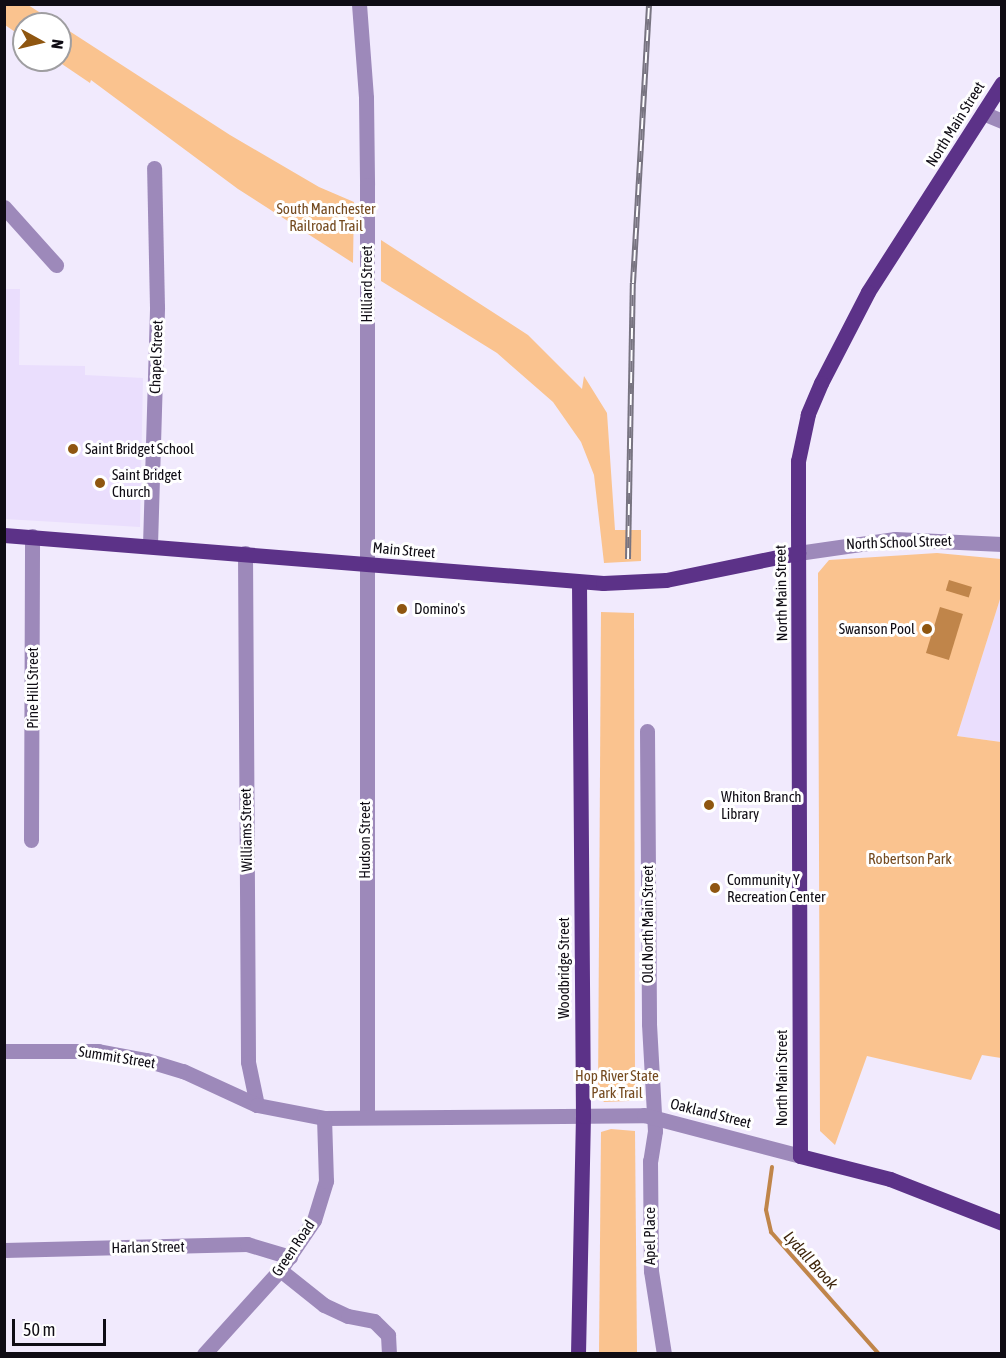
<!DOCTYPE html>
<html>
<head>
<meta charset="utf-8">
<style>
  body { margin:0 }
  #map { position:relative; width:1006px; height:1358px; overflow:hidden; background:#f1eafd; font-family:"Asap Condensed",sans-serif }
  div>[style] { position:absolute }
  .built>* { inset:0; background:#eadefd }
  .green>* { inset:0; background:#fac38f }
  .water>* { inset:0; background:#c0854a; transform-origin:0 0 }
  .stream>* { height:4px; margin:-2px; padding:0 2px; transform-origin:2px; border-radius:2px; background:#c0854a }
  .minor>* { height:15px; margin:-7.5px; padding:0 7.5px; transform-origin:7.5px; border-radius:7.5px; background:#9d89ba }
  .major>* { height:15px; margin:-7.5px; padding:0 7.5px; transform-origin:7.5px; border-radius:7.5px; background:#5c3288 }
  .rail>* { height:6px; margin-top:-3px; transform-origin:0; background:repeating-linear-gradient(90deg,#fff 0 11px,#787481 0 22px); box-sizing:border-box; border-block:2px solid #787481 }
  .dots>* { width:16px; height:16px; translate:-50% -50%; box-sizing:border-box; border:3px solid #fff; border-radius:50% }
  span { translate:-50% -50%; white-space:nowrap; text-align:center; line-height:1.15; -webkit-text-stroke:6px #fff; paint-order:stroke }
  .street-label { font-size:15px; color:#0f0c14 }
  .park-label { font-size:15px; color:#744a1f }
  .poi-label { font-size:15px; color:#0f0c14 }
  .left { translate:0 -50%; text-align:left }
  .right { translate:-100% -50%; text-align:right }
  .water-label { font-size:16px; color:#40270d; font-style:italic }
  .frame { position:absolute; inset:0; border:6px solid #0f0c14; pointer-events:none }
  .north { position:absolute; left:12px; top:12px; width:60px; height:60px; box-sizing:border-box; background:#fff; border:2px solid #9f9ea1; border-radius:50%; rotate:98deg; font-size:16px; font-weight:700; line-height:24px; text-align:center; color:#0f0c14 }
  .north::after { content:''; display:block; margin:auto; width:21px; height:27px; background:#8f5610; clip-path:polygon(50% 0,100% 100%,50% 72%,0 100%) }
  .scale { position:absolute; left:12px; top:1319px; width:94px; height:27px; box-sizing:border-box; border:3px solid #0f0c14; border-top:0; padding-left:8px; font-size:18px; line-height:21px; white-space:nowrap; color:#0f0c14; -webkit-text-stroke:4px #fff; paint-order:stroke }
</style>
</head>
<body>
<div id="map">
  <div class="built">
    <i style="clip-path:polygon(5px 289px,20px 289px,19px 365px,85px 366px,85px 375px,143px 378px,140px 527px,5px 519px)"></i>
    <i style="clip-path:polygon(1001px 596px,1001px 742px,957px 736px)"></i>
  </div>
  <div class="green">
    <i style="clip-path:polygon(4px 5px,28px 5px,58px 24px,24px 24px,24px 38px,5px 25px)"></i>
    <i style="clip-path:polygon(60px 25px,230px 135px,319px 187px,354px 202px,353px 263px,238px 189px,91px 80px,90px 83px,56px 60px,60px 60px)"></i>
    <i style="clip-path:polygon(381px 240px,528px 335px,582px 389px,584px 376px,607px 413px,615px 530px,641px 530px,641px 561px,604px 563px,594px 475px,581px 442px,553px 402px,497px 353px,381px 281px)"></i>
    <i style="clip-path:polygon(937px 553px,1001px 559px,1001px 596px,957px 736px,1001px 742px,1001px 1058px,982px 1055px,971px 1080px,867px 1056px,835px 1145px,820px 1131px,818px 573px,829px 560px)"></i>
    <i style="clip-path:polygon(601px 612px,634px 613px,635px 1096px,628px 1101px,604px 1102px,598px 1094px)"></i>
    <i style="clip-path:polygon(611px 1129px,635px 1131px,637px 1353px,599px 1353px,601px 1132px)"></i>
  </div>
  <div class="water">
    <i style="left:949px;top:580px;width:24px;height:11px;rotate:17deg"></i>
    <i style="left:940px;top:607px;width:24px;height:48px;rotate:17deg"></i>
  </div>
  <div class="stream">
    <i style="left:772px;top:1167px;width:43px;rotate:97.9deg"></i>
    <i style="left:766px;top:1210px;width:23px;rotate:77deg"></i>
    <i style="left:771px;top:1232px;width:163px;rotate:48.5deg"></i>
  </div>
  <div class="minor">
    <i style="left:359px;top:4px;width:94px;rotate:85.7deg"></i>
    <i style="left:366px;top:98px;width:87px;rotate:89.3deg"></i>
    <i style="left:367px;top:185px;width:932px;rotate:90deg"></i>
    <i style="left:983px;top:113px;width:21px;rotate:23deg"></i>
    <i style="left:4px;top:207px;width:78px;rotate:48.1deg"></i>
    <i style="left:150px;top:545px;width:238px;rotate:-88.3deg"></i>
    <i style="left:157px;top:307px;width:139px;rotate:-91.2deg"></i>
    <i style="left:245px;top:553px;width:509px;rotate:89.66deg"></i>
    <i style="left:248px;top:1062px;width:44px;rotate:78.2deg"></i>
    <i style="left:798px;top:553px;width:98px;rotate:-8.2deg"></i>
    <i style="left:895px;top:539px;width:107px;rotate:2.7deg"></i>
    <i style="left:647px;top:731px;width:293px;rotate:89.6deg"></i>
    <i style="left:649px;top:1024px;width:107px;rotate:86.8deg"></i>
    <i style="left:655px;top:1131px;width:30px;rotate:99deg"></i>
    <i style="left:650px;top:1161px;width:110px;rotate:89.5deg"></i>
    <i style="left:651px;top:1271px;width:84px;rotate:81.1deg"></i>
    <i style="left:31px;top:840px;width:304px;rotate:-89.8deg"></i>
    <i style="left:4px;top:1051px;width:94px"></i>
    <i style="left:98px;top:1051px;width:49px;rotate:10.6deg"></i>
    <i style="left:146px;top:1060px;width:39px;rotate:17deg"></i>
    <i style="left:183px;top:1071px;width:81px;rotate:24.7deg"></i>
    <i style="left:257px;top:1105px;width:68px;rotate:11deg"></i>
    <i style="left:324px;top:1118px;width:320px;rotate:-0.5deg"></i>
    <i style="left:644px;top:1115px;width:161px;rotate:14.7deg"></i>
    <i style="left:4px;top:1250px;width:243px;rotate:-1.4deg"></i>
    <i style="left:247px;top:1244px;width:45px;rotate:16.8deg"></i>
    <i style="left:280px;top:1270px;width:56px;rotate:38.5deg"></i>
    <i style="left:324px;top:1305px;width:26px;rotate:25deg"></i>
    <i style="left:348px;top:1316px;width:26px;rotate:11deg"></i>
    <i style="left:374px;top:1321px;width:20px;rotate:45deg"></i>
    <i style="left:388px;top:1335px;width:19px;rotate:87deg"></i>
    <i style="left:204px;top:1354px;width:113px;rotate:-47.9deg"></i>
    <i style="left:280px;top:1270px;width:60px;rotate:-55.8deg"></i>
    <i style="left:314px;top:1220px;width:41px;rotate:-72.9deg"></i>
    <i style="left:326px;top:1181px;width:63px;rotate:-91.8deg"></i>
  </div>
  <div class="major">
    <i style="left:1002px;top:83px;width:248px;rotate:122.7deg"></i>
    <i style="left:868px;top:292px;width:102px;rotate:117.3deg"></i>
    <i style="left:821px;top:383px;width:34px;rotate:113deg"></i>
    <i style="left:808px;top:414px;width:48px;rotate:102deg"></i>
    <i style="left:798px;top:461px;width:59px;rotate:90deg"></i>
    <i style="left:798px;top:520px;width:636px;rotate:89.82deg"></i>
    <i style="left:800px;top:1156px;width:93px;rotate:14.3deg"></i>
    <i style="left:890px;top:1179px;width:120px;rotate:21.4deg"></i>
    <i style="left:4px;top:535px;width:601px;rotate:4.58deg"></i>
    <i style="left:603px;top:583px;width:63px;rotate:-2.7deg"></i>
    <i style="left:666px;top:580px;width:135px;rotate:-11.6deg"></i>
    <i style="left:578px;top:1354px;width:238px;rotate:-88.8deg"></i>
    <i style="left:583px;top:1116px;width:534px;rotate:-90.43deg"></i>
  </div>
  <div class="rail">
    <i style="left:628px;top:559px;width:276px;rotate:-89deg"></i>
    <i style="left:633px;top:283px;width:279px;rotate:-86.7deg"></i>
  </div>
  <div class="dots">
    <i style="left:73px;top:449px;background:#8f5610"></i>
    <i style="left:100px;top:483px;background:#8f5610"></i>
    <i style="left:402px;top:609px;background:#8f5610"></i>
    <i style="left:927px;top:629px;background:#8f5610"></i>
    <i style="left:709px;top:805px;background:#8f5610"></i>
    <i style="left:715px;top:888px;background:#8f5610"></i>
  </div>
  <div class="street-label">
    <span style="left:955px;top:124px;rotate:-58deg">North Main Street</span>
    <span style="left:367px;top:284px;rotate:-90deg">Hilliard Street</span>
    <span style="left:156px;top:357px;rotate:-88deg">Chapel Street</span>
    <span style="left:899px;top:542px;rotate:-2deg">North School Street</span>
    <span style="left:404px;top:550px;rotate:5deg">Main Street</span>
    <span style="left:781px;top:593px;rotate:-91deg">North Main Street</span>
    <span style="left:33px;top:688px;rotate:-90deg">Pine Hill Street</span>
    <span style="left:246px;top:830px;rotate:-91deg">Williams Street</span>
    <span style="left:365px;top:840px;rotate:-90deg">Hudson Street</span>
    <span style="left:648px;top:924px;rotate:-90deg">Old North Main Street</span>
    <span style="left:564px;top:968px;rotate:-90deg">Woodbridge Street</span>
    <span style="left:117px;top:1057px;rotate:9deg">Summit Street</span>
    <span style="left:782px;top:1078px;rotate:-90deg">North Main Street</span>
    <span style="left:711px;top:1113px;rotate:14deg">Oakland Street</span>
    <span style="left:650px;top:1236px;rotate:-90deg">Apel Place</span>
    <span style="left:148px;top:1247px;rotate:-1deg">Harlan Street</span>
    <span style="left:293px;top:1248px;rotate:-56deg">Green Road</span>
  </div>
  <div class="park-label">
    <span style="left:326px;top:217px">South Manchester<br>Railroad Trail</span>
    <span style="left:910px;top:859px">Robertson Park</span>
    <span style="left:617px;top:1084px">Hop River State<br>Park Trail</span>
  </div>
  <div class="poi-label">
    <span class="left" style="left:85px;top:449px">Saint Bridget School</span>
    <span class="left" style="left:112px;top:483px">Saint Bridget<br>Church</span>
    <span class="left" style="left:414px;top:609px">Domino's</span>
    <span class="right" style="left:915px;top:629px">Swanson Pool</span>
    <span class="left" style="left:721px;top:805px">Whiton Branch<br>Library</span>
    <span class="left" style="left:727px;top:888px">Community Y<br>Recreation Center</span>
  </div>
  <div class="water-label">
    <span style="left:811px;top:1260px;rotate:48deg">Lydall Brook</span>
  </div>
  <div class="frame"></div>
  <div class="north">N</div>
  <div class="scale">50 m</div>
</div>
</body>
</html>
